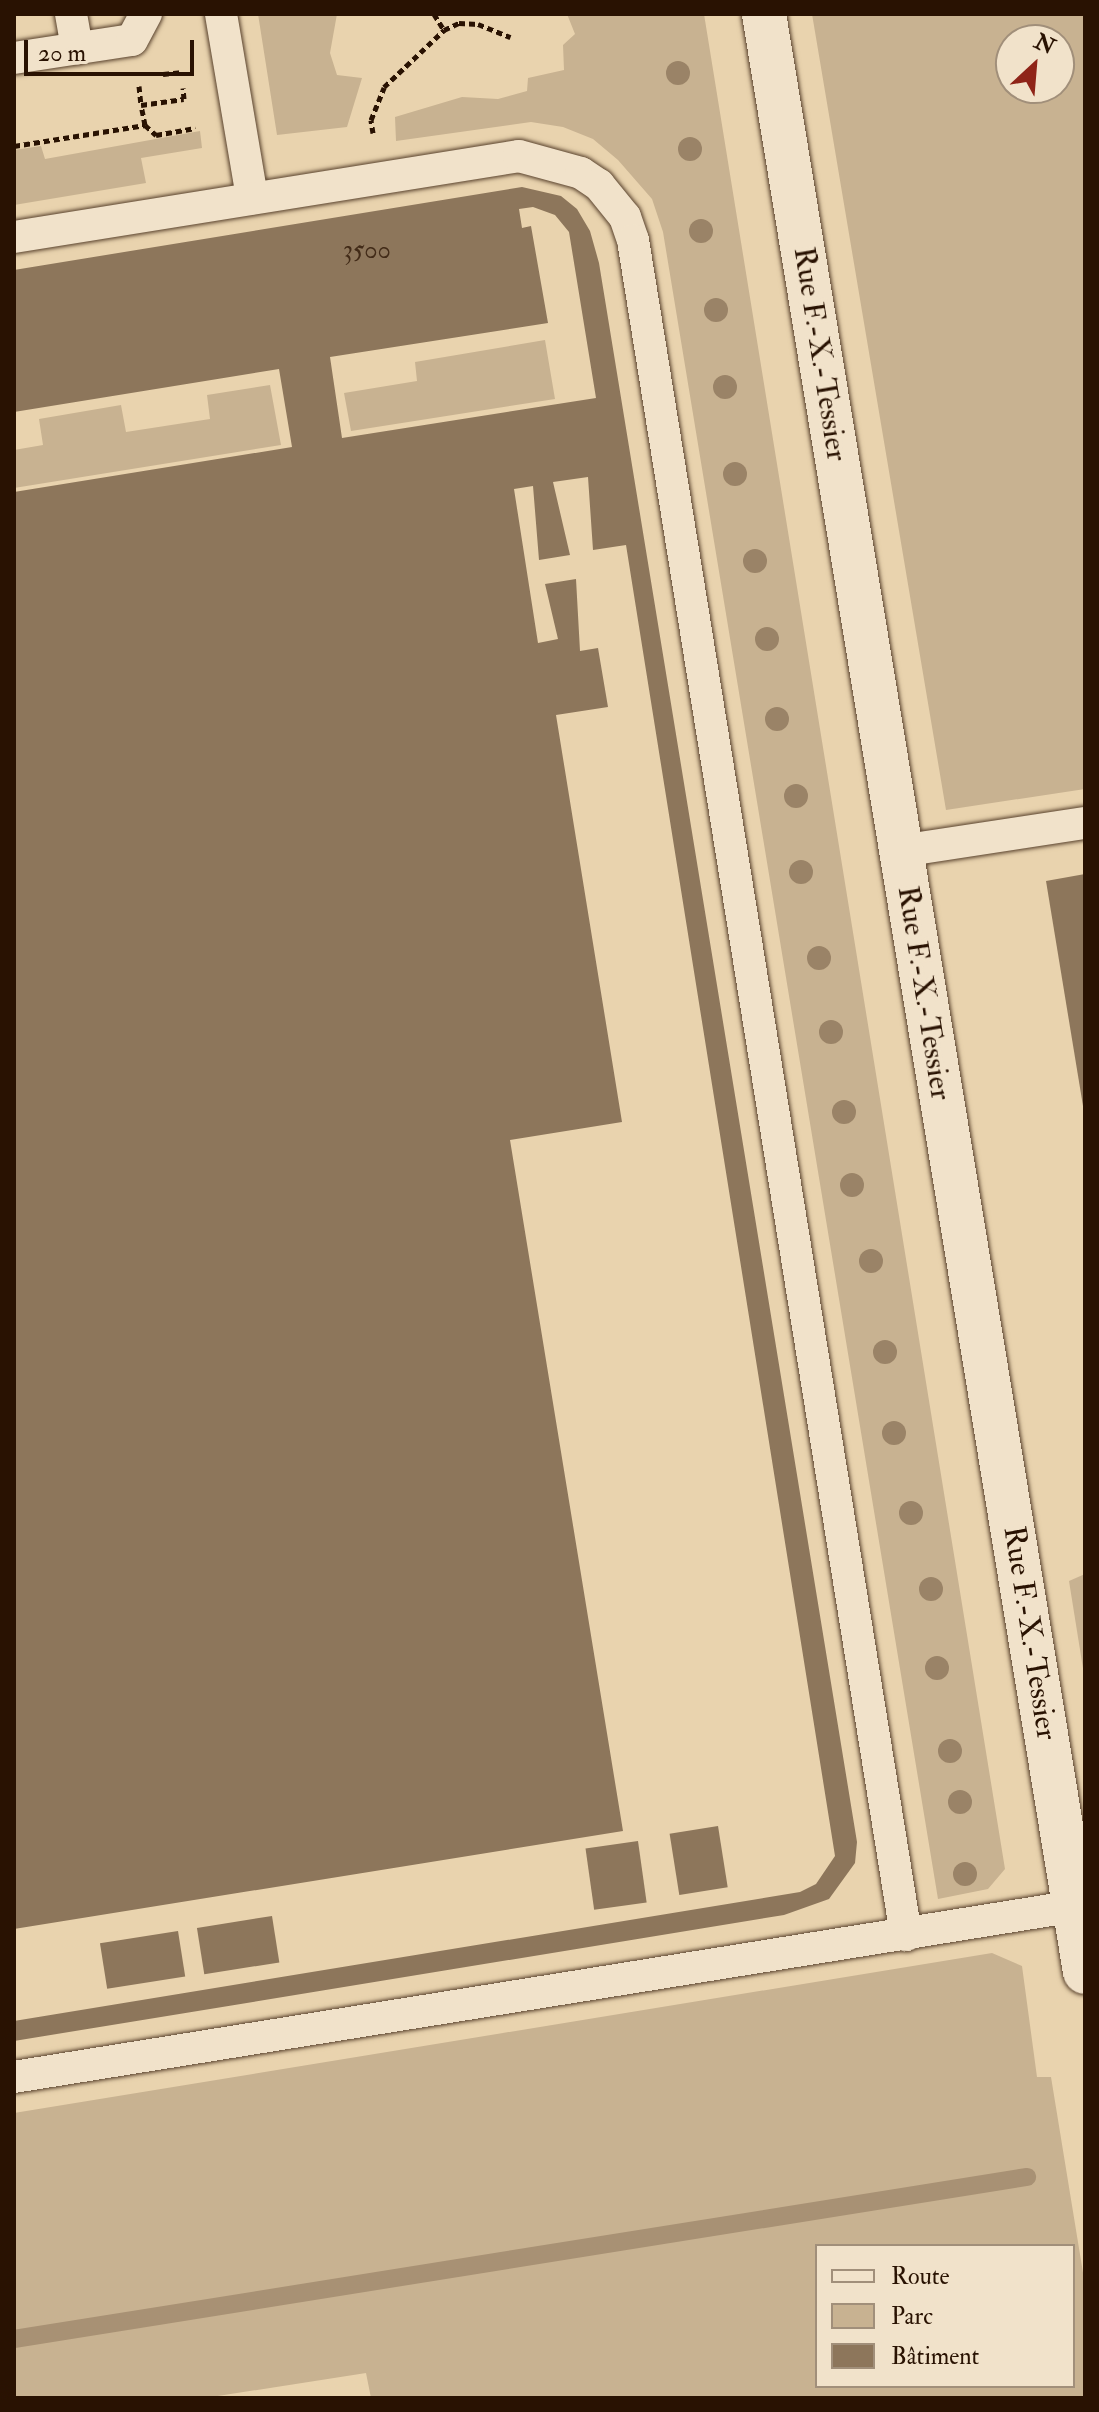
<!DOCTYPE html>
<html>
<head>
<meta charset="utf-8">
<style>
  body { margin:0 }
  #map { position:relative; width:1099px; height:2412px; overflow:hidden; background:#e9d3ae; font-family:"IM FELL Double Pica",serif }
  div>[style] { position:absolute }
  .green>* { inset:0; background:#c8b291 }
  .stream>* { height:18px; margin:-9px; padding:0 9px; transform-origin:9px; border-radius:9px; background:#a89174 }
  .building>* { inset:0; background:#8d765b; transform-origin:0 0 }
  .path>* { height:5px; margin-top:-2.5px; transform-origin:0; background:repeating-linear-gradient(90deg,#291202 0 6px,transparent 0 10px) }
  .roads { filter:drop-shadow(0 0 2px #59422d) drop-shadow(0 0 2px #59422d) }
  .service>* { height:32px; margin:-16px; padding:0 16px; transform-origin:16px; border-radius:16px; background:#f1e2ca }
  .minor>* { height:44px; margin:-22px; padding:0 22px; transform-origin:22px; border-radius:22px; background:#f1e2ca }
  .trees>* { width:24px; height:24px; margin:-12px; border-radius:50%; background:#9a8367 }
  span { translate:-50% -50%; white-space:nowrap; text-align:center; line-height:1.15; -webkit-text-stroke:8px #f1e2ca; paint-order:stroke }
  .number-label { font-size:26px; color:#422b18 }
  .number-label span { -webkit-text-stroke-width:0 }
  .street-label { font-size:30px; color:#291202 }
  .frame { position:absolute; inset:0; border:16px solid #291202; pointer-events:none }
  .legend { position:absolute; left:815px; top:2244px; width:260px; height:144px; box-sizing:border-box; background:#f1e2ca; border:2px solid #a18f7a; margin:0; padding:10px 14px; list-style:none; font-size:24px; color:#291202 }
  .legend li { display:flex; align-items:center; gap:16px; height:40px }
  .legend b { width:40px; border:2px solid #a18f7a }
  .north { position:absolute; left:995px; top:24px; width:80px; height:80px; box-sizing:border-box; background:#f1e2ca; border:2px solid #a18f7a; border-radius:50%; rotate:26deg; font-size:22px; font-weight:700; line-height:32px; text-align:center; color:#291202 }
  .north::after { content:''; display:block; margin:auto; width:28px; height:36px; background:#8f2418; clip-path:polygon(50% 0,100% 100%,50% 72%,0 100%) }
  .scale { position:absolute; left:24px; top:40px; width:170px; height:36px; box-sizing:border-box; border:4px solid #291202; border-top:0; padding-left:10px; font-size:24px; line-height:28px; white-space:nowrap; color:#291202; -webkit-text-stroke:6px #f1e2ca; paint-order:stroke }
</style>
</head>
<body>
<div id="map">
  <div class="green">
    <i style="clip-path:polygon(258px 14px,337px 14px,330px 53px,337px 75px,362px 78px,347px 127px,277px 135px)"></i>
    <i style="clip-path:polygon(567px 14px,704px 14px,1005px 1869px,988px 1889px,938px 1899px,663px 232px,652px 199px,618px 160px,593px 139px,563px 127px,531px 122px,396px 141px,395px 117px,462px 97px,498px 99px,527px 91px,528px 78px,564px 70px,563px 45px,575px 34px)"></i>
    <i style="clip-path:polygon(evenodd,812px 14px,1085px 14px,1085px 789px,946px 810px,812px 14px,1011px 40px,1059px 40px,1059px 88px,1011px 88px,1011px 40px)"></i>
    <i style="clip-path:polygon(200px 131px,202px 148px,141px 158px,146px 183px,14px 205px,14px 150px,41px 146px,45px 159px)"></i>
    <i style="clip-path:polygon(545px 340px,555px 399px,351px 431px,344px 393px,417px 381px,415px 362px)"></i>
    <i style="clip-path:polygon(270px 385px,281px 445px,14px 488px,14px 450px,43px 445px,39px 419px,121px 405px,126px 432px,210px 419px,207px 395px)"></i>
    <i style="clip-path:polygon(1085px 1574px,1085px 1681px,1069px 1581px)"></i>
    <i style="clip-path:polygon(evenodd,992px 1953px,1022px 1966px,1037px 2077px,1051px 2077px,1085px 2285px,1084px 2398px,371px 2398px,366px 2373px,205px 2398px,14px 2398px,14px 2113px,992px 1953px,817px 2246px,1073px 2246px,1073px 2386px,817px 2386px,817px 2246px)"></i>
  </div>
  <div class="stream">
    <i style="left:14px;top:2339px;width:1026px;rotate:-9.09deg"></i>
  </div>
  <div class="building">
    <i style="clip-path:polygon(evenodd,522px 187px,561px 196px,577px 209px,590px 231px,599px 263px,857px 1842px,855px 1863px,829px 1899px,784px 1915px,14px 2041px,14px 2021px,800px 1892px,816px 1884px,835px 1856px,626px 545px,593px 550px,588px 477px,553px 482px,570px 555px,539px 560px,533px 486px,514px 489px,538px 643px,558px 639px,545px 584px,576px 579px,580px 651px,598px 648px,608px 707px,556px 715px,622px 1122px,510px 1140px,623px 1831px,14px 1929px,14px 492px,292px 447px,279px 369px,14px 412px,14px 270px,522px 187px,533px 207px,555px 215px,569px 232px,596px 398px,342px 438px,330px 357px,548px 323px,531px 226px,522px 228px,519px 209px,533px 207px)"></i>
    <i style="clip-path:polygon(1085px 874px,1085px 1106px,1083px 1106px,1046px 881px)"></i>
    <i style="left:718px;top:1826px;width:62px;height:49px;rotate:81deg"></i>
    <i style="left:638px;top:1841px;width:62px;height:53px;rotate:82deg"></i>
    <i style="left:272px;top:1916px;width:47px;height:76px;rotate:81deg"></i>
    <i style="left:178px;top:1931px;width:46px;height:79px;rotate:81deg"></i>
  </div>
  <div class="path">
    <i style="left:434px;top:14px;width:19px;rotate:58deg"></i>
    <i style="left:163px;top:74px;width:18px;rotate:-6deg"></i>
    <i style="left:139px;top:86px;width:19px;rotate:84deg"></i>
    <i style="left:145px;top:125px;width:15px;rotate:42deg"></i>
    <i style="left:156px;top:135px;width:40px;rotate:-10deg"></i>
    <i style="left:373px;top:133px;width:13px;rotate:-99deg"></i>
    <i style="left:371px;top:120px;width:35px;rotate:-68deg"></i>
    <i style="left:384px;top:87px;width:83px;rotate:-43.5deg"></i>
    <i style="left:444px;top:30px;width:17px;rotate:-25deg"></i>
    <i style="left:459px;top:23px;width:19px;rotate:3deg"></i>
    <i style="left:478px;top:24px;width:35px;rotate:22deg"></i>
    <i style="left:14px;top:146px;width:133px;rotate:-9.1deg"></i>
    <i style="left:145px;top:125px;width:20px;rotate:-101deg"></i>
    <i style="left:141px;top:105px;width:43px;rotate:-7.9deg"></i>
    <i style="left:184px;top:99px;width:11px;rotate:-95deg"></i>
  </div>
  <div class="roads">
    <div class="service">
      <i style="left:71px;top:14px;width:35px;rotate:80deg"></i>
      <i style="left:221px;top:14px;width:187px;rotate:80.4deg"></i>
      <i style="left:14px;top:58px;width:119px;rotate:-8.7deg"></i>
      <i style="left:132px;top:40px;width:30px;rotate:-62deg"></i>
      <i style="left:14px;top:237px;width:511px;rotate:-9.11deg"></i>
      <i style="left:519px;top:156px;width:64px;rotate:15.3deg"></i>
      <i style="left:581px;top:173px;width:22px;rotate:34deg"></i>
      <i style="left:599px;top:185px;width:41px;rotate:50.9deg"></i>
      <i style="left:625px;top:217px;width:24px;rotate:71deg"></i>
      <i style="left:633px;top:240px;width:1717px;rotate:80.85deg"></i>
      <i style="left:901px;top:851px;width:186px;rotate:-8.7deg"></i>
      <i style="left:14px;top:2077px;width:1076px;rotate:-9.15deg"></i>
    </div>
    <div class="minor">
      <i style="left:764px;top:14px;width:1984px;rotate:80.69deg"></i>
    </div>
  </div>
  <div class="trees">
    <i style="left:678px;top:73px"></i>
    <i style="left:690px;top:149px"></i>
    <i style="left:701px;top:231px"></i>
    <i style="left:716px;top:310px"></i>
    <i style="left:725px;top:387px"></i>
    <i style="left:735px;top:474px"></i>
    <i style="left:755px;top:561px"></i>
    <i style="left:767px;top:639px"></i>
    <i style="left:777px;top:719px"></i>
    <i style="left:796px;top:796px"></i>
    <i style="left:801px;top:872px"></i>
    <i style="left:819px;top:958px"></i>
    <i style="left:831px;top:1032px"></i>
    <i style="left:844px;top:1112px"></i>
    <i style="left:852px;top:1185px"></i>
    <i style="left:871px;top:1261px"></i>
    <i style="left:885px;top:1352px"></i>
    <i style="left:894px;top:1433px"></i>
    <i style="left:911px;top:1513px"></i>
    <i style="left:931px;top:1589px"></i>
    <i style="left:937px;top:1668px"></i>
    <i style="left:950px;top:1751px"></i>
    <i style="left:960px;top:1802px"></i>
    <i style="left:965px;top:1874px"></i>
  </div>
  <div class="number-label">
    <span style="left:367px;top:251px">3500</span>
  </div>
  <div class="street-label">
    <span style="left:820px;top:354px;rotate:81deg">Rue F.-X.-Tessier</span>
    <span style="left:924px;top:993px;rotate:81deg">Rue F.-X.-Tessier</span>
    <span style="left:1030px;top:1633px;rotate:81deg">Rue F.-X.-Tessier</span>
  </div>
  <div class="frame"></div>
  <ul class="legend">
  <li><b style="height:10px;background:#f1e2ca"></b>Route</li>
  <li><b style="height:22px;background:#c8b291"></b>Parc</li>
  <li><b style="height:22px;background:#8d765b"></b>Bâtiment</li>
  </ul>
  <div class="north">N</div>
  <div class="scale">20 m</div>
</div>
</body>
</html>
